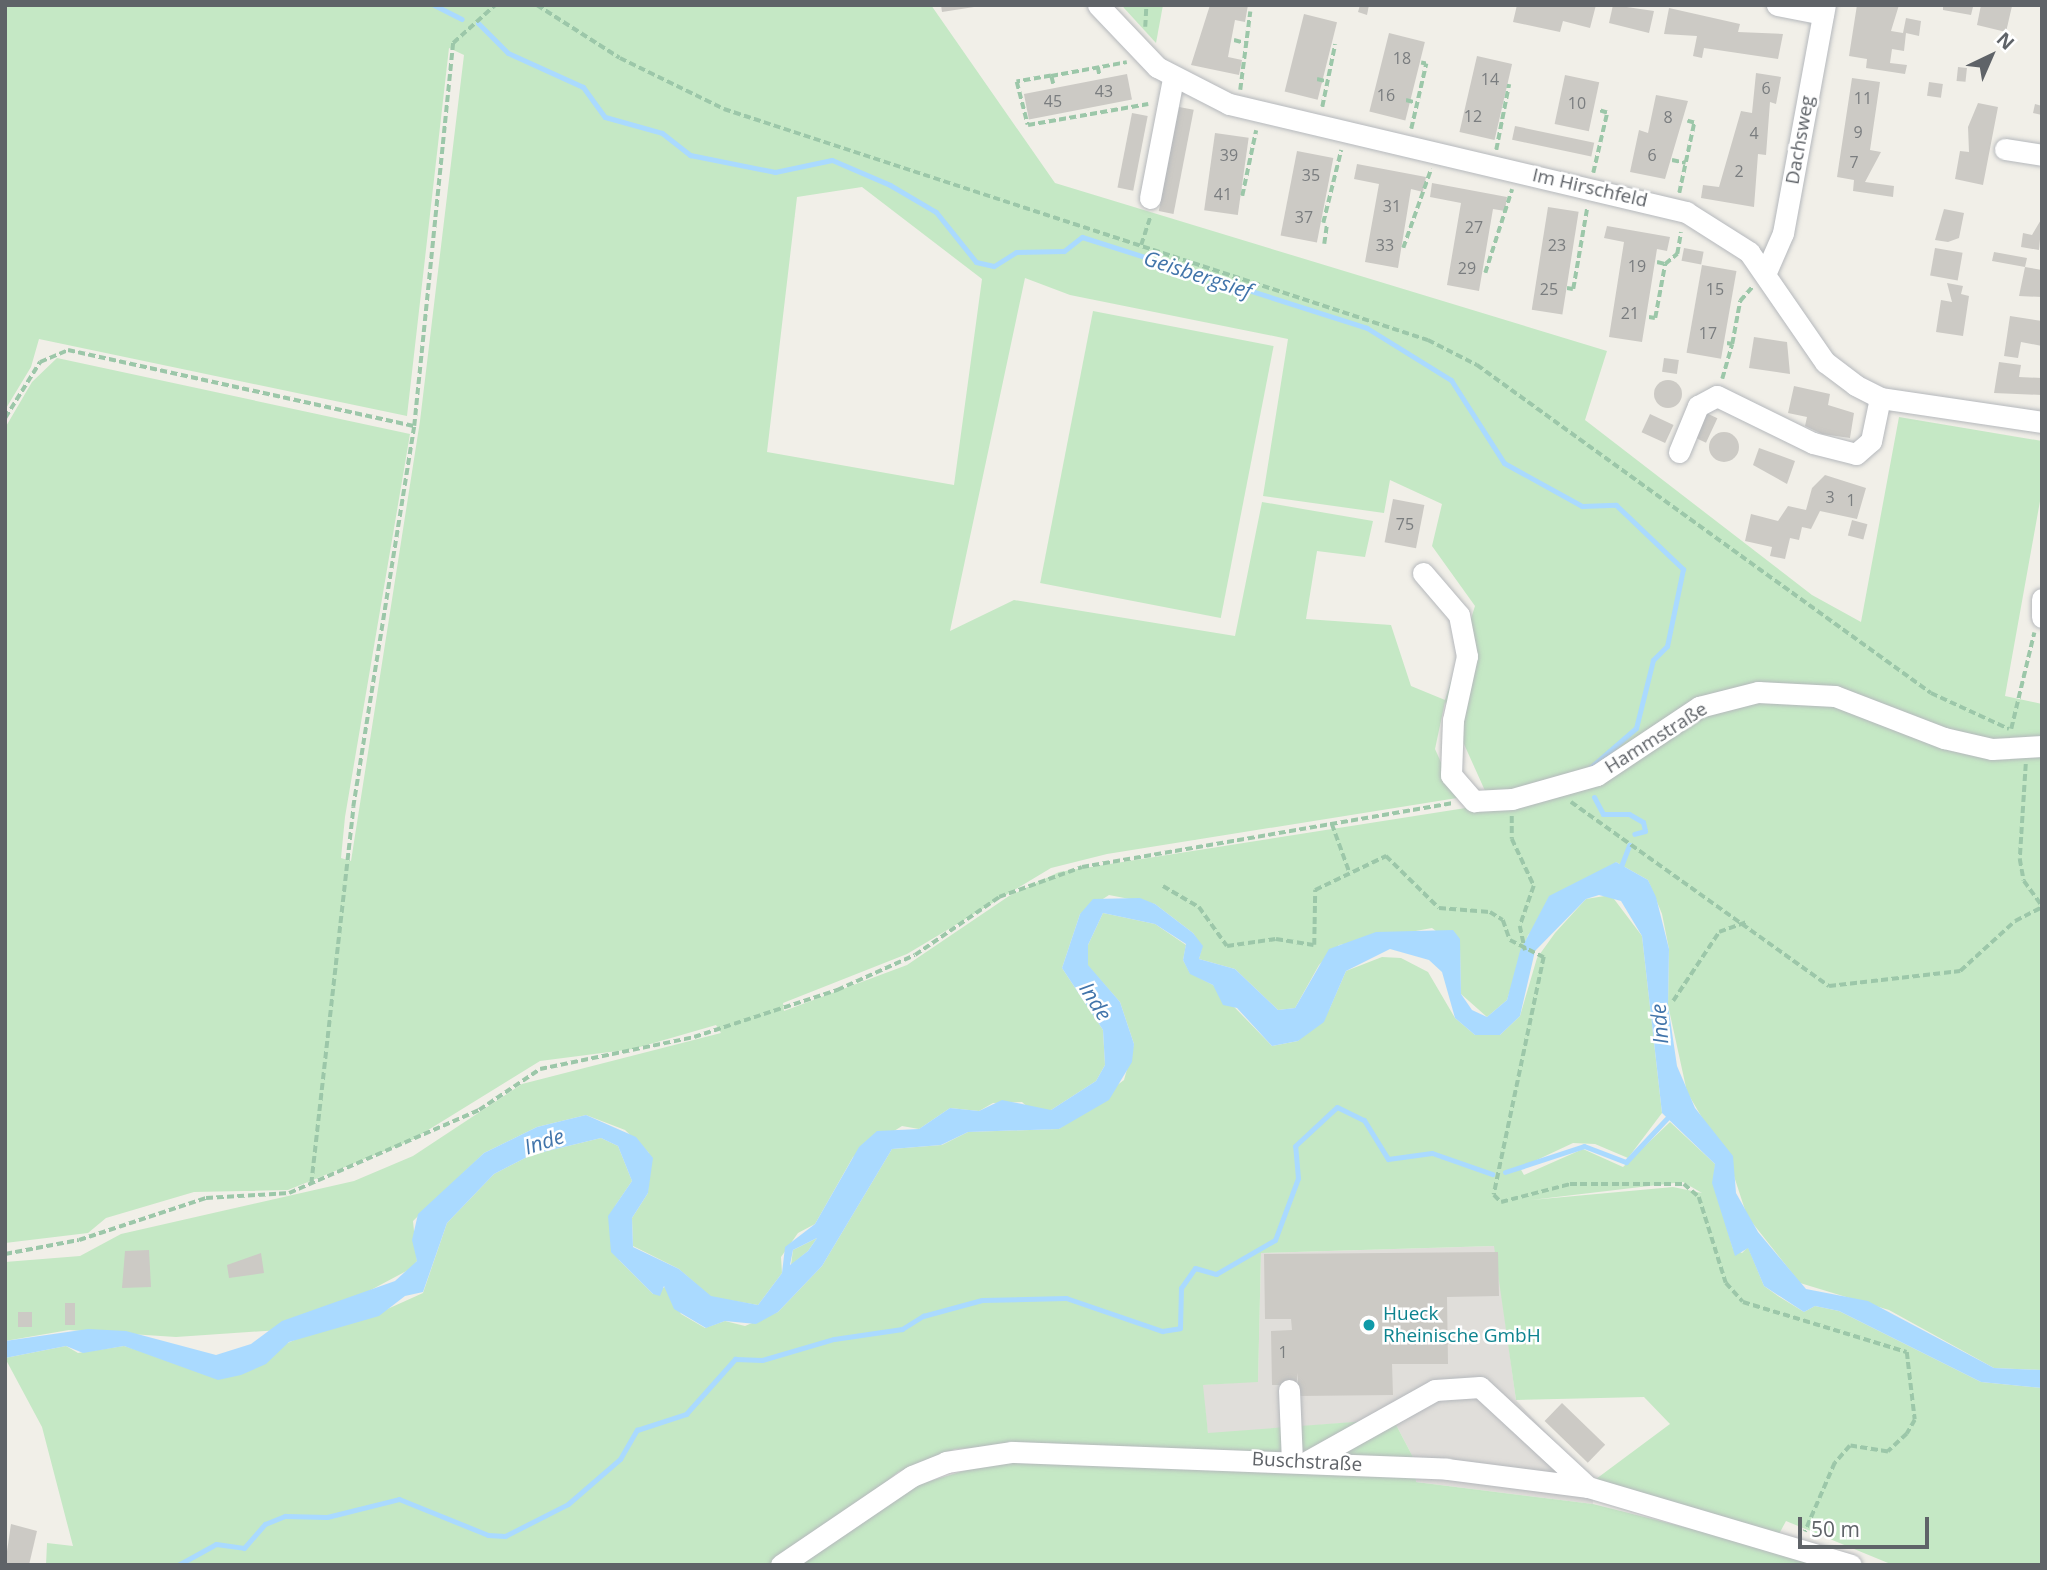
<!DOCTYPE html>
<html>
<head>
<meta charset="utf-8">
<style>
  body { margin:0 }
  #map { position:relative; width:2047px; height:1570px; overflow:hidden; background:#f1efe8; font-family:"Open Sans",sans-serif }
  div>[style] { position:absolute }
  .industrial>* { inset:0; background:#e0deda }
  .green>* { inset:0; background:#c5e8c5; transform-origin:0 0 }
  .water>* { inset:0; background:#aadaff }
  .stream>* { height:5px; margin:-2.5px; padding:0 2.5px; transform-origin:2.5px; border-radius:2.5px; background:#aadaff }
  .building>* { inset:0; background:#cccac5; transform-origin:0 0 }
  .round { border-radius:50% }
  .path>* { height:3.5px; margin-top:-1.75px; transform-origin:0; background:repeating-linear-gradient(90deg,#9cc7a9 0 7px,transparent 0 10.5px) }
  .roads { filter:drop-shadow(0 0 2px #b5b8bc) drop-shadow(0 0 2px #b5b8bc) }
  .minor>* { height:21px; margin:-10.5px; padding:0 10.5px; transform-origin:10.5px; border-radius:10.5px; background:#fff }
  .dots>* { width:19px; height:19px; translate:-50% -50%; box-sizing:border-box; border:4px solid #fff; border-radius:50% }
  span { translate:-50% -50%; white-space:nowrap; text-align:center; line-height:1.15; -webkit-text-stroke:5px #fff; paint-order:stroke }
  .number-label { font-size:16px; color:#7a7d7f }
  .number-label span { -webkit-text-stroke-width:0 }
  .street-label { font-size:19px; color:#5f6368 }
  .culture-label { font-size:19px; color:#0d838f }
  .left { translate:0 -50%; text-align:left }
  .water-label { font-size:21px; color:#4174aa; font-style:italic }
  .frame { position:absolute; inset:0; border:7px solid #5f6368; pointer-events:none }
  .north { position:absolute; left:1956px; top:21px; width:70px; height:70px; -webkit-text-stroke:5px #fff; paint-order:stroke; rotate:44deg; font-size:19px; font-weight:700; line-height:28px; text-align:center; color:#5f6368 }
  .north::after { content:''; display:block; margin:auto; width:24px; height:32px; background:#5f6368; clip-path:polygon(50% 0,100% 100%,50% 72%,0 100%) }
  .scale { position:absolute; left:1798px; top:1517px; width:131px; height:32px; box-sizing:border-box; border:4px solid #5f6368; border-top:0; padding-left:9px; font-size:21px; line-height:24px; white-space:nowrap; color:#5f6368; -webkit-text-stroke:5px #fff; paint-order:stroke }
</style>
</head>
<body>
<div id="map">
  <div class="industrial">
    <i style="clip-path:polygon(1495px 1246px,1516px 1400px,1592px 1482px,1593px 1504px,1416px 1482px,1415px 1461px,1393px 1419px,1208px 1434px,1202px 1385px,1258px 1381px,1261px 1253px)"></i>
  </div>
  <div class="green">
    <i style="clip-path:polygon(evenodd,5px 5px,931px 5px,1055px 183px,1607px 351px,1585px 420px,1812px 595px,1861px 622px,1899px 417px,2042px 441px,2042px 490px,2005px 696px,2042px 704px,2042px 1370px,1994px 1368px,1889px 1310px,1800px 1283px,1747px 1216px,1731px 1167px,1687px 1092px,1668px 1005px,1669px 949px,1662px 914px,1648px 880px,1616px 862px,1528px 935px,1507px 1000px,1487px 1017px,1461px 994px,1460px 949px,1432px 928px,1339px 945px,1319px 965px,1295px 1008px,1278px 1010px,1235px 969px,1199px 959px,1202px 947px,1193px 933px,1155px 904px,1109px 895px,1080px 914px,1062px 968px,1103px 1030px,1105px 1065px,1096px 1081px,1051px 1110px,1031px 1110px,1022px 1102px,993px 1103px,979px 1111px,950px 1108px,919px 1129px,902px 1126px,853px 1157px,815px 1224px,798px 1233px,781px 1257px,782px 1273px,758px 1305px,711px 1297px,679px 1269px,633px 1246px,632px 1218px,648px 1193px,649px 1153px,625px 1130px,586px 1115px,537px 1127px,484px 1153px,413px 1221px,417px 1261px,412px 1268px,352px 1300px,383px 1311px,423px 1293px,447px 1223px,494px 1174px,531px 1155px,601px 1138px,618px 1146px,632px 1181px,615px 1206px,619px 1260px,653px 1294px,665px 1287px,681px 1314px,705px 1328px,725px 1321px,745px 1326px,778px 1312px,822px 1266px,892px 1149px,942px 1145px,968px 1132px,1059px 1129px,1124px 1080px,1134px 1044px,1120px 1002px,1088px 966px,1088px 945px,1103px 913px,1155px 924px,1186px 945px,1183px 960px,1190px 973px,1213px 985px,1272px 1046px,1298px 1041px,1329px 1010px,1346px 971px,1382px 957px,1401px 958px,1428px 972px,1455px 1018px,1475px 1035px,1500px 1035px,1520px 1016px,1537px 958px,1555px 933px,1586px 899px,1611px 895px,1642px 936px,1662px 1113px,1628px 1158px,1595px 1144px,1573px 1143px,1520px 1168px,1524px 1175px,1583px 1149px,1623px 1167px,1670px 1122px,1715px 1164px,1714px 1184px,1733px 1249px,1742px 1253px,1748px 1247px,1764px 1286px,1778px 1296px,1804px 1312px,1815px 1306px,1839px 1311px,1981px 1382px,2042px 1388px,2042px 1565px,1893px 1565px,1786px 1521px,1779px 1534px,1592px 1482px,1670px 1424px,1644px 1397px,1516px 1400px,1494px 1246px,1261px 1253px,1258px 1382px,1203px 1385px,1208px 1433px,1393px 1419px,1415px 1461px,1416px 1482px,1593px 1504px,1835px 1565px,793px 1565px,917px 1485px,993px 1462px,1192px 1469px,1048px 1443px,955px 1449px,898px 1472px,830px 1530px,767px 1565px,46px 1565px,47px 1543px,73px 1546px,42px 1427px,5px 1358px,66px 1346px,78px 1353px,124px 1346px,196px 1368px,259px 1366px,274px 1349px,324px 1327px,176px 1337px,69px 1330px,5px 1341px,5px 1262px,80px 1256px,121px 1234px,354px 1181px,413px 1156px,522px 1084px,721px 1033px,716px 1025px,633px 1049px,540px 1061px,412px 1140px,288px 1190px,194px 1192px,106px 1218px,88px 1233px,5px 1243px,5px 428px,32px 382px,57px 358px,410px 434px,345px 817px,341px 858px,351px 861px,420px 421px,464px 55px,449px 48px,407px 416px,39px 339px,31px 367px,5px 410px,5px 5px,862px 187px,982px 279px,954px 485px,767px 452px,797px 197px,862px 187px,5px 5px,1025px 278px,1070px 295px,1288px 339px,1263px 496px,1384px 513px,1390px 480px,1442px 504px,1432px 546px,1475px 606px,1445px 700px,1411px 686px,1391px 625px,1306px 619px,1317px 551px,1365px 557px,1373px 521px,1262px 502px,1235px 636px,1014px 600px,950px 631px,1025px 278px,5px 5px,1445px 702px,1491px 804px,1059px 872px,1009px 896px,907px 965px,784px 1011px,783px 1003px,907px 954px,1051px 868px,1107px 854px,1457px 798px,1435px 749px,1445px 702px,5px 5px,1683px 1182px,1702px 1193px,1673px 1187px,1531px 1200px,1683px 1182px)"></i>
    <i style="clip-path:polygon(1122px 5px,1163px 5px,1156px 43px,1124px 8px)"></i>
    <i style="left:1093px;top:311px;width:184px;height:277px;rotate:11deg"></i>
    <i style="clip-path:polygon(817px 1238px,808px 1251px,791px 1265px,793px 1250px)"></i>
  </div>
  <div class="water">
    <i style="clip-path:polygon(evenodd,1616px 862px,1648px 880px,1656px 897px,1669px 949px,1668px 1005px,1677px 1066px,1695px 1108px,1733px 1156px,1736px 1193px,1758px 1232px,1806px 1289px,1868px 1301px,1994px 1368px,2042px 1370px,2042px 1388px,1981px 1382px,1839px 1311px,1815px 1306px,1804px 1312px,1764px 1286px,1748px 1248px,1735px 1256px,1712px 1183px,1715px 1164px,1662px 1113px,1642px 936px,1621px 901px,1599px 895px,1586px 899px,1535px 951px,1520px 1016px,1500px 1035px,1475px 1035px,1455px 1018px,1442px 972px,1429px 960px,1390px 949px,1346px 971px,1324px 1022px,1298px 1041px,1272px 1046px,1237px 1008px,1223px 1005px,1213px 985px,1190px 974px,1183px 960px,1186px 944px,1155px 924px,1103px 913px,1088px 945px,1088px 965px,1120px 1002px,1134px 1044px,1132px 1062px,1109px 1100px,1059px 1129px,968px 1132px,941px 1145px,892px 1149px,822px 1266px,778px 1312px,756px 1324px,725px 1321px,706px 1328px,674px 1309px,664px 1286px,660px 1296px,653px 1294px,611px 1252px,608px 1216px,632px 1181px,618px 1146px,601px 1138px,531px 1155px,494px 1174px,447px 1223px,423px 1292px,405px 1296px,379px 1316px,289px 1342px,266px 1364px,241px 1375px,218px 1380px,124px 1346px,83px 1353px,66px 1346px,5px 1358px,5px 1341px,88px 1329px,126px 1331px,216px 1355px,251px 1344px,282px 1321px,395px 1281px,417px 1261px,412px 1240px,418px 1214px,484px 1153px,537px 1127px,586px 1115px,636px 1137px,653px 1158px,648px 1193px,632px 1218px,633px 1247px,679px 1269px,711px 1296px,758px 1305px,782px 1273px,785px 1247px,815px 1224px,859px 1147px,877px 1131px,919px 1129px,950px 1108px,979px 1111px,1002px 1100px,1051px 1110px,1096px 1081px,1105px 1065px,1103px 1030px,1062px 968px,1080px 914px,1093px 899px,1140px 898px,1155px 904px,1193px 933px,1203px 946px,1199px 959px,1235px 969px,1278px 1010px,1295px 1008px,1329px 949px,1376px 932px,1453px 930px,1460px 939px,1461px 994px,1472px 1010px,1487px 1017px,1507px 1000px,1520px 951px,1549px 896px,1616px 862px,817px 1238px,808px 1251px,790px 1265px,793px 1250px,817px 1238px)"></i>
  </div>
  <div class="stream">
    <i style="left:434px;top:5px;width:31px;rotate:27deg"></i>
    <i style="left:478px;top:23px;width:42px;rotate:45deg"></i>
    <i style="left:508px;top:53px;width:82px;rotate:24.4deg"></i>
    <i style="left:583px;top:87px;width:37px;rotate:54deg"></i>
    <i style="left:605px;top:117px;width:59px;rotate:15.7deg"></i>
    <i style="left:662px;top:133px;width:36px;rotate:38deg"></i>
    <i style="left:690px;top:155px;width:87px;rotate:11.3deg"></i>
    <i style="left:775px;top:172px;width:58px;rotate:-11.9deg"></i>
    <i style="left:832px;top:160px;width:63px;rotate:23.3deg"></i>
    <i style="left:890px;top:185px;width:53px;rotate:30.4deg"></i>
    <i style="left:936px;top:212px;width:64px;rotate:51.3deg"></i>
    <i style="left:976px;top:262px;width:18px;rotate:13deg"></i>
    <i style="left:994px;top:266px;width:26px;rotate:-32deg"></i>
    <i style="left:1016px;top:252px;width:48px;rotate:-1.2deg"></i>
    <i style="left:1064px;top:251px;width:23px;rotate:-38deg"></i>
    <i style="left:1082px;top:237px;width:299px;rotate:17.7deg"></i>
    <i style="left:1367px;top:328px;width:99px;rotate:31.8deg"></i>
    <i style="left:1451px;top:380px;width:98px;rotate:57.4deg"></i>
    <i style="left:1504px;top:463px;width:89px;rotate:28.9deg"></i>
    <i style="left:1582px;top:506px;width:34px;rotate:-2deg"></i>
    <i style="left:1616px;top:505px;width:93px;rotate:43.7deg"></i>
    <i style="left:1683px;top:569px;width:79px;rotate:101.7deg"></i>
    <i style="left:1667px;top:646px;width:20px;rotate:135deg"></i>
    <i style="left:1653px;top:660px;width:70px;rotate:104deg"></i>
    <i style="left:1636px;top:728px;width:60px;rotate:139.1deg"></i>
    <i style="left:1594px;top:797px;width:19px;rotate:62deg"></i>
    <i style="left:1603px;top:814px;width:26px"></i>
    <i style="left:1629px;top:814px;width:16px;rotate:30deg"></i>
    <i style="left:1643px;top:822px;width:9px;rotate:77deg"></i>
    <i style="left:1645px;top:831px;width:11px;rotate:165deg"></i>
    <i style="left:1620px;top:869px;width:26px;rotate:-69deg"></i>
    <i style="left:1505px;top:1172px;width:83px;rotate:-18.2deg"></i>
    <i style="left:1584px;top:1146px;width:45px;rotate:20.9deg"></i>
    <i style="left:1626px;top:1162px;width:64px;rotate:-46.9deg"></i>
    <i style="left:178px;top:1565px;width:43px;rotate:-28.9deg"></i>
    <i style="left:216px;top:1544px;width:28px;rotate:8deg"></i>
    <i style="left:244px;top:1548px;width:32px;rotate:-49deg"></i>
    <i style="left:265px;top:1524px;width:22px;rotate:-22deg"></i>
    <i style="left:285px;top:1516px;width:42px;rotate:1.4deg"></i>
    <i style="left:327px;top:1517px;width:74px;rotate:-14deg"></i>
    <i style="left:399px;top:1499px;width:96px;rotate:22deg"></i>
    <i style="left:488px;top:1535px;width:17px;rotate:3deg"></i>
    <i style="left:505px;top:1536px;width:71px;rotate:-26.9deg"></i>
    <i style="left:568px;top:1504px;width:69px;rotate:-40.9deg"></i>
    <i style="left:620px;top:1459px;width:34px;rotate:-60deg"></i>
    <i style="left:637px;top:1430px;width:52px;rotate:-18.1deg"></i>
    <i style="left:686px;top:1414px;width:74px;rotate:-48.3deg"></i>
    <i style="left:735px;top:1359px;width:27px;rotate:2deg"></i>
    <i style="left:762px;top:1360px;width:75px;rotate:-16.3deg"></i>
    <i style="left:834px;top:1339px;width:69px;rotate:-8.4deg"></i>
    <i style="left:902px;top:1329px;width:25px;rotate:-32deg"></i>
    <i style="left:923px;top:1316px;width:61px;rotate:-15.2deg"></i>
    <i style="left:982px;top:1300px;width:84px;rotate:-1.4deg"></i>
    <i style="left:1066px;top:1298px;width:102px;rotate:19deg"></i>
    <i style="left:1162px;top:1331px;width:18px;rotate:-9deg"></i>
    <i style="left:1180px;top:1328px;width:40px;rotate:-88.6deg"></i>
    <i style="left:1181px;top:1288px;width:24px;rotate:-55deg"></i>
    <i style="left:1195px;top:1268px;width:22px;rotate:16deg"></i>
    <i style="left:1216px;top:1274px;width:68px;rotate:-30deg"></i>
    <i style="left:1275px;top:1240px;width:66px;rotate:-69.6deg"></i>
    <i style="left:1298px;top:1178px;width:32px;rotate:-95deg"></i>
    <i style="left:1295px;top:1146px;width:57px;rotate:-42.9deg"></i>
    <i style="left:1337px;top:1107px;width:30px;rotate:26deg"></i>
    <i style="left:1364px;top:1120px;width:46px;rotate:58.4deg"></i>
    <i style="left:1388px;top:1159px;width:44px;rotate:-7.8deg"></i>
    <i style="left:1432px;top:1153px;width:64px;rotate:19.3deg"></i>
  </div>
  <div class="building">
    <i style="clip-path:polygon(941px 5px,974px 5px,974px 7px,942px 12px)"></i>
    <i style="clip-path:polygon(1210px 5px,1248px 5px,1245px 22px,1235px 20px,1228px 57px,1242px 60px,1239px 75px,1191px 65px)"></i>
    <i style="clip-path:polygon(1360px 5px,1369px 5px,1367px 15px,1358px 12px)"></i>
    <i style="clip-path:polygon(1517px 5px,1596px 5px,1590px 28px,1563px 21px,1560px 32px,1513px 22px)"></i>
    <i style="clip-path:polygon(1613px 5px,1654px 11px,1649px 33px,1609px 23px)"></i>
    <i style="clip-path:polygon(1857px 5px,1899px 5px,1891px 31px,1903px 33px,1906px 18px,1921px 21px,1919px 36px,1906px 33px,1904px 51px,1892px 49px,1890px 63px,1907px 65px,1905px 74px,1866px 68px,1867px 59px,1849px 56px)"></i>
    <i style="clip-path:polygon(1943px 5px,1973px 7px,1971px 15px,1943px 10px)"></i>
    <i style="clip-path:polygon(1981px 5px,2012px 6px,2006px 32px,1977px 25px)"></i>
    <i style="clip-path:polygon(1669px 8px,1740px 24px,1738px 32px,1783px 34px,1778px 59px,1704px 48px,1702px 58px,1693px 56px,1697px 36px,1664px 34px)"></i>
    <i style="left:1304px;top:14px;width:34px;height:80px;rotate:14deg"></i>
    <i style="left:1389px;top:33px;width:37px;height:81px;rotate:14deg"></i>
    <i style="left:1477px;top:56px;width:36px;height:78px;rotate:13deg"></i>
    <i style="left:1958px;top:67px;width:9px;height:14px;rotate:6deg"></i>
    <i style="clip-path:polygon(1756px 73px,1781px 77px,1776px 104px,1770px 102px,1766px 155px,1758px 154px,1754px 207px,1701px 198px,1703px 185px,1719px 187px,1741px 111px,1752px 113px)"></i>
    <i style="left:1127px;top:74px;width:26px;height:105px;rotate:79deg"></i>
    <i style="left:1565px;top:75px;width:35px;height:50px;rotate:12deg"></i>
    <i style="clip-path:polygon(1852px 78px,1880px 82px,1870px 150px,1881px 152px,1865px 182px,1894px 186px,1893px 197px,1853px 191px,1854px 180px,1837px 177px)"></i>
    <i style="left:1929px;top:82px;width:14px;height:14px;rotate:8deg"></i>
    <i style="clip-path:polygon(1656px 95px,1688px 101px,1665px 179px,1630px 172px,1639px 130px,1648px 133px)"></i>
    <i style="clip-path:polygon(1978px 103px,1998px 107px,1983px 185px,1955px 179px,1960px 151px,1969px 152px,1968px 127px)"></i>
    <i style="clip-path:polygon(2035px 104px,2042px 106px,2042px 115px,2033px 113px)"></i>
    <i style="left:1179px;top:107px;width:15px;height:106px;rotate:11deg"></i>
    <i style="left:1132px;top:113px;width:16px;height:76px;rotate:11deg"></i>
    <i style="left:1515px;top:126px;width:81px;height:14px;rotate:12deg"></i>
    <i style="left:1215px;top:133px;width:34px;height:78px;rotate:8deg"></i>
    <i style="left:1297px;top:151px;width:37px;height:86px;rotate:11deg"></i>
    <i style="clip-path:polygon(1357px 164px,1426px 177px,1423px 192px,1411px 189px,1398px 268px,1365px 262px,1379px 184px,1354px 179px)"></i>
    <i style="clip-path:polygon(1432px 183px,1507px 197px,1505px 211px,1493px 209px,1479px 291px,1447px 285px,1461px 203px,1430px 197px)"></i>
    <i style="left:1548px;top:207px;width:31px;height:104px;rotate:9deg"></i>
    <i style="clip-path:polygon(1944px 209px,1964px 213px,1959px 238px,1948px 242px,1935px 240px)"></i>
    <i style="clip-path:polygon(2042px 218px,2039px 250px,2021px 247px,2023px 233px,2032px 235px)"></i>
    <i style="clip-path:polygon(1607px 226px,1670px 237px,1667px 251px,1657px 249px,1642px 342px,1609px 337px,1624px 242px,1604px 238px)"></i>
    <i style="left:1684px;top:248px;width:20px;height:13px;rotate:11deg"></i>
    <i style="left:1935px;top:248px;width:28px;height:28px;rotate:10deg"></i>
    <i style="clip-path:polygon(1994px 252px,2027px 258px,2025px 267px,2042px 270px,2042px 297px,2019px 296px,2025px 267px,1992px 261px)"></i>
    <i style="left:1702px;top:265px;width:35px;height:89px;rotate:10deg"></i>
    <i style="clip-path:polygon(1947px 283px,1963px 286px,1961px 294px,1969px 296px,1963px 336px,1936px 332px,1941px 300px,1952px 302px)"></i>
    <i style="clip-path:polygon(2010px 316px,2042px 321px,2042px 346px,2021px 342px,2018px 358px,2004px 356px)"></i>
    <i style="clip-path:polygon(1754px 337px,1787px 342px,1790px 374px,1749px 368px)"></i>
    <i style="left:1664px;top:358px;width:15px;height:14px;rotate:8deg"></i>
    <i style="clip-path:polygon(1999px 362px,2021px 365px,2019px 377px,2042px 378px,2042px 395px,1994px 393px)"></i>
    <i class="round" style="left:1654px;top:380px;width:28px;height:28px"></i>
    <i style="clip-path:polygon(1794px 386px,1830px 394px,1828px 405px,1854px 413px,1850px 438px,1822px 434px,1805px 426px,1807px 417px,1788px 413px)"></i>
    <i style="left:1702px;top:411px;width:17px;height:27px;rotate:25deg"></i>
    <i style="left:1650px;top:414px;width:26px;height:20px;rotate:25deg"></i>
    <i class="round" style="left:1709px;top:432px;width:30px;height:30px"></i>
    <i style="clip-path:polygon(1759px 448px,1795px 461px,1787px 484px,1753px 465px)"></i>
    <i style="clip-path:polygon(1825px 475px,1866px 488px,1857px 519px,1820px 511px,1811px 529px,1802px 527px,1799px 540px,1790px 538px,1785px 559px,1770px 556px,1772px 547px,1745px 541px,1751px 514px,1778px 521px,1788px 506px,1806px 510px,1812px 488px)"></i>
    <i style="left:1393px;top:499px;width:32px;height:44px;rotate:11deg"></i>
    <i style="left:1852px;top:520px;width:16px;height:16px;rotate:15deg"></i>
    <i style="clip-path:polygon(149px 1250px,151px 1287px,122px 1288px,125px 1251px)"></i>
    <i style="clip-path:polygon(1498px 1252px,1499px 1296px,1447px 1297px,1448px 1364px,1392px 1364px,1393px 1395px,1298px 1396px,1298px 1373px,1296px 1385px,1272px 1385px,1271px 1331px,1292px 1330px,1291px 1319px,1265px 1319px,1264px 1254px)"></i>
    <i style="clip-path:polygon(261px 1253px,264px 1273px,229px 1278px,227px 1265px)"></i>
    <i style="left:65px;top:1303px;width:10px;height:22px"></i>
    <i style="left:18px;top:1312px;width:14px;height:15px"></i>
    <i style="left:1562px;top:1403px;width:60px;height:25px;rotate:44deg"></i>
    <i style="clip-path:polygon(11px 1524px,37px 1531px,29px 1565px,5px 1565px)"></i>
  </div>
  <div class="path">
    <i style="left:537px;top:5px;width:98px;rotate:32.6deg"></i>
    <i style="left:620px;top:58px;width:116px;rotate:26.1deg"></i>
    <i style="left:724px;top:109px;width:741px;rotate:18.17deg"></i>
    <i style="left:1428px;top:340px;width:55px;rotate:27deg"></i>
    <i style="left:1477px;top:365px;width:560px;rotate:35.85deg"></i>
    <i style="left:1931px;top:693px;width:86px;rotate:24.8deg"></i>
    <i style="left:1145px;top:27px;width:22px;rotate:-87deg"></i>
    <i style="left:1234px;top:40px;width:11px;rotate:15deg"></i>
    <i style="left:1098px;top:67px;width:10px;rotate:79deg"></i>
    <i style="left:1051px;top:76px;width:35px;rotate:170deg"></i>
    <i style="left:1017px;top:82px;width:44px;rotate:75.7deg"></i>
    <i style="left:1028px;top:125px;width:122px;rotate:-9.9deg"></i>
    <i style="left:1317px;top:79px;width:12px;rotate:14deg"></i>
    <i style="left:1053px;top:84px;width:8px;rotate:-104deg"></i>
    <i style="left:1051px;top:76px;width:77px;rotate:-10.4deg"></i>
    <i style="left:1240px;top:90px;width:79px;rotate:-82.7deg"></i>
    <i style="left:1406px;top:100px;width:11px;rotate:15deg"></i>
    <i style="left:1322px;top:107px;width:64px;rotate:-78.3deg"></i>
    <i style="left:1411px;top:129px;width:67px;rotate:-77deg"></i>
    <i style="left:1426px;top:64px;width:5px;rotate:-169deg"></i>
    <i style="left:1496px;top:150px;width:67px;rotate:-78.9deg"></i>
    <i style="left:1672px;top:160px;width:14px;rotate:12deg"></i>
    <i style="left:1593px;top:173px;width:62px;rotate:-76.9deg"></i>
    <i style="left:1607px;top:113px;width:10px;rotate:-163deg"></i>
    <i style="left:1679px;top:193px;width:72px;rotate:-77.9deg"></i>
    <i style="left:1694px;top:123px;width:7px;rotate:-164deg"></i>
    <i style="left:1242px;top:196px;width:67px;rotate:-78deg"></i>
    <i style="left:1323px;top:223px;width:75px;rotate:-76.1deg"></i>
    <i style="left:1324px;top:244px;width:21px;rotate:-82deg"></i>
    <i style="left:1141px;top:245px;width:29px;rotate:-72deg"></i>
    <i style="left:1403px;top:248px;width:84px;rotate:-70.5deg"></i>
    <i style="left:1657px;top:262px;width:8px;rotate:14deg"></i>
    <i style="left:1485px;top:273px;width:88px;rotate:-72.2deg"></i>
    <i style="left:1567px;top:288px;width:6px;rotate:9deg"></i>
    <i style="left:1573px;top:289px;width:82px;rotate:-80.2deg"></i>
    <i style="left:1649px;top:317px;width:6px;rotate:9deg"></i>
    <i style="left:1655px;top:318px;width:55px;rotate:-79.5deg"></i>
    <i style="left:1665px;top:264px;width:16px;rotate:-40deg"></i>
    <i style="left:1677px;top:254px;width:22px;rotate:-80deg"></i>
    <i style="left:1727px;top:343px;width:5px;rotate:11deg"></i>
    <i style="left:1732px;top:344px;width:44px;rotate:-79.5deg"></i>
    <i style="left:1740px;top:301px;width:20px;rotate:-49deg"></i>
    <i style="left:1722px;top:379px;width:36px;rotate:-74deg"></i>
    <i style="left:5px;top:418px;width:66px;rotate:-58deg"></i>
    <i style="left:40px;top:362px;width:30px;rotate:-23deg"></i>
    <i style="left:68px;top:350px;width:354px;rotate:12.4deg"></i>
    <i style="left:2011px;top:729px;width:99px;rotate:-76.5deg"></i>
    <i style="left:2026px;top:764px;width:95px;rotate:93.6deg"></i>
    <i style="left:2020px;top:859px;width:22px;rotate:80deg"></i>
    <i style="left:2024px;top:881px;width:31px;rotate:54deg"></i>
    <i style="left:1571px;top:802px;width:317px;rotate:35.5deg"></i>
    <i style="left:1829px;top:986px;width:132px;rotate:-6.5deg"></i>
    <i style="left:1960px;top:971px;width:74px;rotate:-42.3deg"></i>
    <i style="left:2015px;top:921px;width:30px;rotate:-27deg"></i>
    <i style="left:1512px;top:816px;width:23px;rotate:90deg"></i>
    <i style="left:1512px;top:839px;width:52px;rotate:64.9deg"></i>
    <i style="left:1534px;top:886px;width:42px;rotate:109.3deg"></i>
    <i style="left:1520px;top:926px;width:25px;rotate:78deg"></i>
    <i style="left:1332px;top:824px;width:50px;rotate:70.1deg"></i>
    <i style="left:1163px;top:886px;width:42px;rotate:30.3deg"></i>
    <i style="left:1199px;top:907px;width:48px;rotate:54.3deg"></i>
    <i style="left:1227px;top:946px;width:49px;rotate:-8.1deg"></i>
    <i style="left:1276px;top:939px;width:38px;rotate:9deg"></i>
    <i style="left:1314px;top:945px;width:55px;rotate:-89deg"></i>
    <i style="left:1315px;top:890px;width:79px;rotate:-25.6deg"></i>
    <i style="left:1386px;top:856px;width:74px;rotate:44.5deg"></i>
    <i style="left:1439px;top:908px;width:51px;rotate:4.5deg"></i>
    <i style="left:1490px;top:912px;width:15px;rotate:32deg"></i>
    <i style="left:1503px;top:920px;width:21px;rotate:71deg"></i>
    <i style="left:1510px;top:940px;width:38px;rotate:27deg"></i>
    <i style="left:1544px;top:957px;width:243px;rotate:101.9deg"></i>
    <i style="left:1494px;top:1195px;width:10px;rotate:45deg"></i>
    <i style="left:1501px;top:1202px;width:71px;rotate:-14.6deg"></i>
    <i style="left:1570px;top:1184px;width:114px"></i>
    <i style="left:1684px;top:1184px;width:20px;rotate:41deg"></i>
    <i style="left:1699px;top:1197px;width:90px;rotate:72.6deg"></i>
    <i style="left:1726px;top:1283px;width:25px;rotate:48deg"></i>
    <i style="left:1743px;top:1302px;width:171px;rotate:17deg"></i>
    <i style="left:1907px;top:1352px;width:68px;rotate:83.3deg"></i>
    <i style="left:1915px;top:1420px;width:16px;rotate:120deg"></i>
    <i style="left:1907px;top:1434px;width:26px;rotate:137deg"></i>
    <i style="left:1888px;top:1452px;width:38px;rotate:-171deg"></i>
    <i style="left:1850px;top:1446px;width:23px;rotate:131deg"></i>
    <i style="left:1835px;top:1463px;width:75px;rotate:113.5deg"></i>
    <i style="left:1673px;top:1001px;width:83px;rotate:-56.3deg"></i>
    <i style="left:1719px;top:932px;width:29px;rotate:-20deg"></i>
    <i style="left:311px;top:1184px;width:379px;rotate:-83.6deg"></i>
    <i style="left:353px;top:807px;width:386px;rotate:-80.9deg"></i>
    <i style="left:414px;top:426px;width:385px;rotate:-84.2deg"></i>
    <i style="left:453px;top:43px;width:57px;rotate:-42.1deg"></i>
    <i style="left:5px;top:1254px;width:75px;rotate:-10.7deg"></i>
    <i style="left:79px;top:1240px;width:134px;rotate:-18.3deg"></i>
    <i style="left:206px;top:1198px;width:83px;rotate:-3.4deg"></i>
    <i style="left:289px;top:1193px;width:207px;rotate:-23.6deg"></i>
    <i style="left:479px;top:1110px;width:73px;rotate:-33.9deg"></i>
    <i style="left:540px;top:1069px;width:157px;rotate:-11.7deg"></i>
    <i style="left:694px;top:1037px;width:151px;rotate:-18.2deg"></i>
    <i style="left:837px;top:990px;width:85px;rotate:-24.2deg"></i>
    <i style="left:915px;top:955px;width:102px;rotate:-34.6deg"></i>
    <i style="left:999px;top:897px;width:88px;rotate:-19.9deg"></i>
    <i style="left:1082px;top:867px;width:375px;rotate:-9.8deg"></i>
  </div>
  <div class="roads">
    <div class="minor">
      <i style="left:1098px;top:5px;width:86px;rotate:46.4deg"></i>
      <i style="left:1157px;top:67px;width:81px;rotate:27.2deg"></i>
      <i style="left:1229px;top:104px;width:470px;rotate:13.3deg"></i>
      <i style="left:1686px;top:212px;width:75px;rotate:32.4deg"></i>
      <i style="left:1749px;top:252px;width:134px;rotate:55.4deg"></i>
      <i style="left:1825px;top:362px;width:38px;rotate:37deg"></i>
      <i style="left:1855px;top:385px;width:28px;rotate:27deg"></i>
      <i style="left:1880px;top:398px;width:164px;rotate:8.4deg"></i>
      <i style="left:1777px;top:5px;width:47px;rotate:11.1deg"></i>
      <i style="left:2005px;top:149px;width:37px;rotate:9deg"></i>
      <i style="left:1150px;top:198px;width:122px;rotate:-79.1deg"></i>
      <i style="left:1766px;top:272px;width:43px;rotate:-66.4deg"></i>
      <i style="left:1783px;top:233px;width:232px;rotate:-79.6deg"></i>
      <i style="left:1679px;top:452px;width:50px;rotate:-67.6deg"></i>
      <i style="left:1698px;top:406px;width:21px;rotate:-28deg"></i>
      <i style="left:1717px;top:396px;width:107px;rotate:26.1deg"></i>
      <i style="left:1813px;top:443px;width:44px;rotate:14.3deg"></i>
      <i style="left:1856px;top:454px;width:20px;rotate:-41deg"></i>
      <i style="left:1871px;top:441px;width:44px;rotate:-78.2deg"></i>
      <i style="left:1423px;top:573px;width:55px;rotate:49.4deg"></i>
      <i style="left:1459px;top:615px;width:42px;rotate:79deg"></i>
      <i style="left:1467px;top:656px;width:66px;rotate:102.3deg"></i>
      <i style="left:1453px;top:720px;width:55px;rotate:92.1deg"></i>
      <i style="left:1451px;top:775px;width:35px;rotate:49deg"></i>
      <i style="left:1474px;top:801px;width:38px;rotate:-3deg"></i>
      <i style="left:1512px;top:799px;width:88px;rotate:-15.8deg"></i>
      <i style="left:1597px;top:775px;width:123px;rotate:-33.7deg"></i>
      <i style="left:1699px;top:707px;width:61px;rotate:-14.3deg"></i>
      <i style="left:1758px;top:692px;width:77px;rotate:3deg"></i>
      <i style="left:1835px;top:696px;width:117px;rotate:21.1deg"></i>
      <i style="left:1944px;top:738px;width:49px;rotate:12.9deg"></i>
      <i style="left:1992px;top:749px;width:50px;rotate:-3.4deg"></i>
      <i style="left:2042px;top:599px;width:18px;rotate:90deg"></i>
      <i style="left:1289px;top:1390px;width:71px;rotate:87.6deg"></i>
      <i style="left:1308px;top:1461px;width:145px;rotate:-29.2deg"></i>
      <i style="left:1435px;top:1390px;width:45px;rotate:-3.8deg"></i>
      <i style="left:1480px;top:1387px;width:147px;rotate:42.8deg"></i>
      <i style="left:781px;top:1565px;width:158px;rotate:-34.2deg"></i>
      <i style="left:912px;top:1476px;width:37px;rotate:-22deg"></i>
      <i style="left:946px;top:1462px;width:67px;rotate:-8.6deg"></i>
      <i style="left:1012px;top:1452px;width:435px;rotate:2.2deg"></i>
      <i style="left:1447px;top:1469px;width:142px;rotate:7.3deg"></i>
      <i style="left:1588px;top:1487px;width:274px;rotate:16.5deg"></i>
    </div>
  </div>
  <div class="dots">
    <i style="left:1369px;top:1325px;background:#0f9aa8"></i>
  </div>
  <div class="number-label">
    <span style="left:1402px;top:58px">18</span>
    <span style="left:1490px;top:79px">14</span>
    <span style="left:1766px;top:88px">6</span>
    <span style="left:1104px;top:91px">43</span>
    <span style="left:1386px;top:95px">16</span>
    <span style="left:1863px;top:98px">11</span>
    <span style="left:1053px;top:101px">45</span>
    <span style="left:1577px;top:103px">10</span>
    <span style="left:1473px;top:116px">12</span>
    <span style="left:1668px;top:117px">8</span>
    <span style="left:1858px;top:132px">9</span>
    <span style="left:1754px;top:133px">4</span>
    <span style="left:1229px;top:155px">39</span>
    <span style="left:1652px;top:155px">6</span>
    <span style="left:1854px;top:162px">7</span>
    <span style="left:1739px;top:171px">2</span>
    <span style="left:1311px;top:175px">35</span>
    <span style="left:1223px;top:194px">41</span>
    <span style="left:1392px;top:206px">31</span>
    <span style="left:1304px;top:217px">37</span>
    <span style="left:1474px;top:227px">27</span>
    <span style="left:1385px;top:245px">33</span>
    <span style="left:1557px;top:245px">23</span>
    <span style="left:1637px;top:266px">19</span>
    <span style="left:1467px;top:268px">29</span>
    <span style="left:1549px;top:289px">25</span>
    <span style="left:1715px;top:289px">15</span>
    <span style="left:1630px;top:313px">21</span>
    <span style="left:1708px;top:333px">17</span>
    <span style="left:1830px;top:497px">3</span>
    <span style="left:1851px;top:500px">1</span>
    <span style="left:1405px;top:524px">75</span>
    <span style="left:1283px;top:1352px">1</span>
  </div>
  <div class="street-label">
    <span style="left:1800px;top:140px;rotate:-80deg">Dachsweg</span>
    <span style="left:1590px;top:188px;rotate:13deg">Im Hirschfeld</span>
    <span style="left:1656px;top:738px;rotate:-32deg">Hammstraße</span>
    <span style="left:1307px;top:1462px;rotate:3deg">Buschstraße</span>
  </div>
  <div class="culture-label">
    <span class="left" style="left:1383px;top:1325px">Hueck<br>Rheinische GmbH</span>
  </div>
  <div class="water-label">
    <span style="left:1198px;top:274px;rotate:18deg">Geisbergsief</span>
    <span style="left:1096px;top:1001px;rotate:58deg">Inde</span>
    <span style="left:1659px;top:1024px;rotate:-94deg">Inde</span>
    <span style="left:544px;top:1141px;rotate:-18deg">Inde</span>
  </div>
  <div class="frame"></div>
  <div class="north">N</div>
  <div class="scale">50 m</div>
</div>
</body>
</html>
